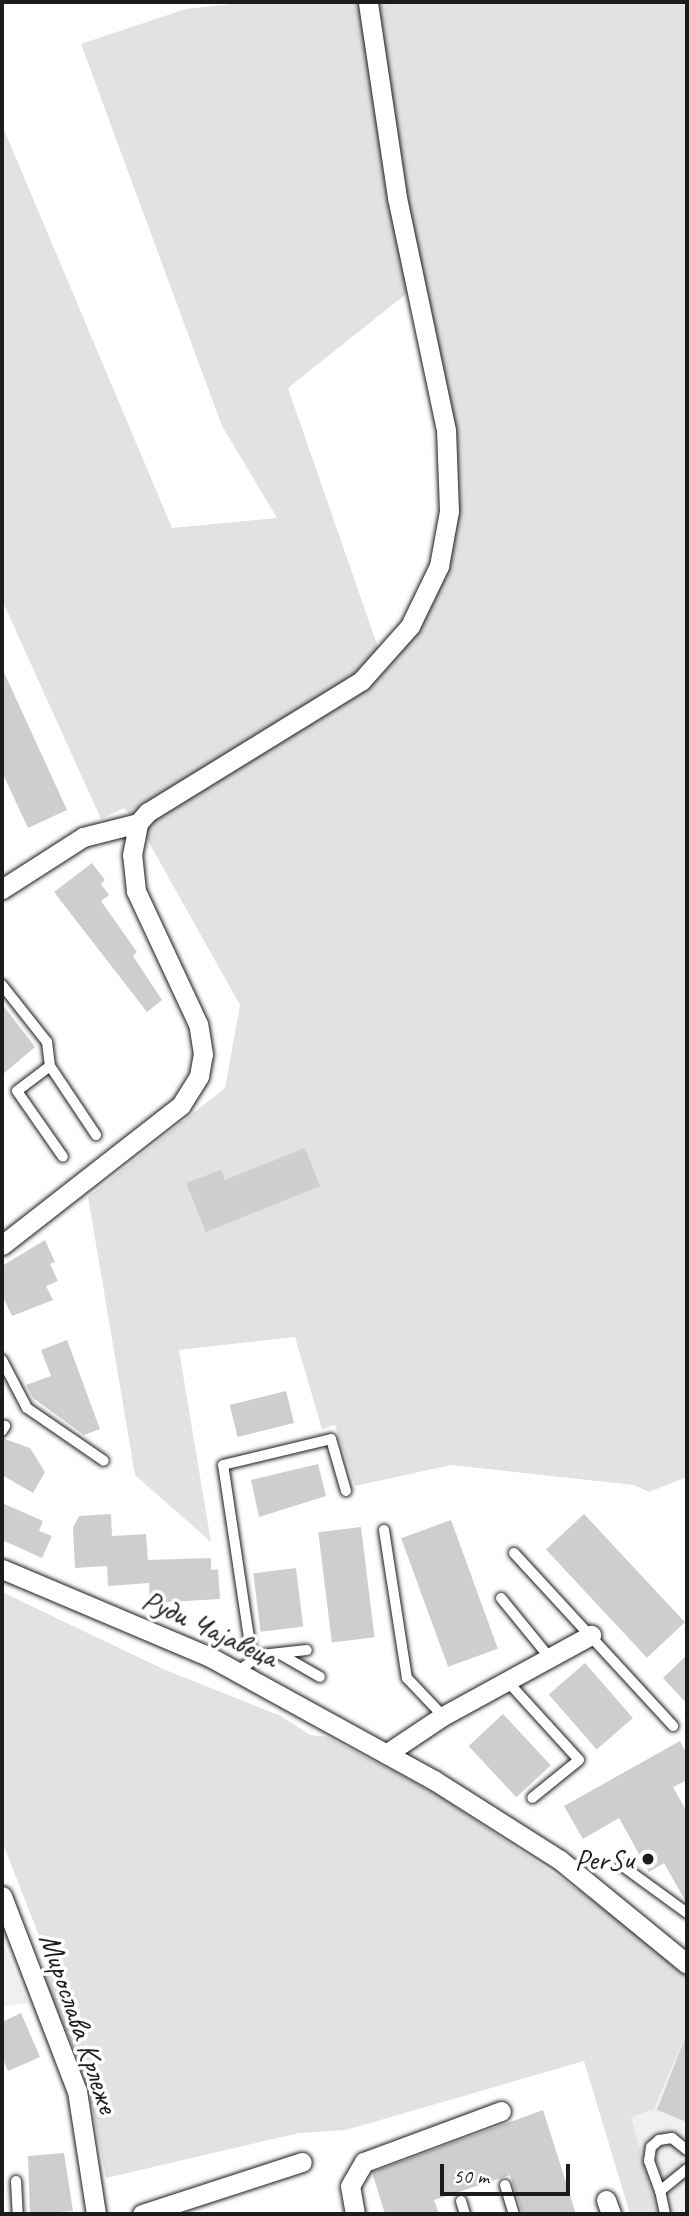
<!DOCTYPE html>
<html>
<head>
<meta charset="utf-8">
<style>
  body { margin:0 }
  #map { position:relative; width:689px; height:2216px; overflow:hidden; background:#fff; font-family:Caveat,sans-serif }
  div>[style] { position:absolute }
  .built>* { inset:0; background:#f0f0f0 }
  .green>* { inset:0; background:#e2e2e2 }
  .building>* { inset:0; background:#cecece; transform-origin:0 0 }
  .roads { filter:drop-shadow(0 0 2px #1c1c1c) drop-shadow(0 0 2px #1c1c1c) }
  .service>* { height:10px; margin:-5px; padding:0 5px; transform-origin:5px; border-radius:5px; background:#fff }
  .minor>* { height:19px; margin:-9.5px; padding:0 9.5px; transform-origin:9.5px; border-radius:9.5px; background:#fff }
  .dots>* { width:19px; height:19px; translate:-50% -50%; box-sizing:border-box; border:4px solid #fff; border-radius:50% }
  span { translate:-50% -50%; white-space:nowrap; text-align:center; line-height:1.15; -webkit-text-stroke:7px #fff; paint-order:stroke }
  .street-label { font-size:30px; color:#1c1c1c }
  .poi-label { font-size:30px; color:#1c1c1c }
  .right { translate:-100% -50%; text-align:right }
  .frame { position:absolute; inset:0; border:4px solid #1c1c1c; pointer-events:none }
  .scale { position:absolute; left:440px; top:2164px; width:130px; height:32px; box-sizing:border-box; border:4px solid #1c1c1c; border-top:0; padding-left:9px; font-size:21px; line-height:24px; white-space:nowrap; color:#1c1c1c; -webkit-text-stroke:5px #fff; paint-order:stroke }
</style>
</head>
<body>
<div id="map">
  <div class="built">
    <i style="clip-path:polygon(2px 1940px,28px 2003px,2px 2007px)"></i>
    <i style="clip-path:polygon(687px 1999px,687px 2214px,630px 2214px,596px 2089px)"></i>
  </div>
  <div class="green">
    <i style="clip-path:polygon(evenodd,250px 2px,687px 2px,687px 1477px,649px 1492px,634px 1485px,451px 1465px,355px 1486px,335px 1425px,322px 1429px,295px 1337px,179px 1350px,211px 1542px,135px 1475px,88px 1197px,225px 1088px,240px 1005px,138px 823px,124px 808px,101px 819px,2px 600px,2px 125px,172px 528px,277px 518px,222px 426px,81px 44px,186px 9px,250px 2px,416px 286px,446px 430px,439px 566px,382px 659px,288px 388px,416px 286px)"></i>
    <i style="clip-path:polygon(2px 1592px,163px 1669px,281px 1716px,310px 1735px,327px 1737px,438px 1795px,687px 1964px,687px 2031px,654px 2109px,631px 2117px,657px 2214px,630px 2214px,584px 2061px,346px 2130px,299px 2133px,106px 2178px,93px 2111px,76px 2055px,40px 1968px,50px 1964px,2px 1841px)"></i>
  </div>
  <div class="building">
    <i style="clip-path:polygon(2px 668px,67px 810px,28px 828px,2px 772px)"></i>
    <i style="clip-path:polygon(92px 863px,105px 880px,101px 884px,109px 895px,101px 901px,137px 952px,133px 956px,162px 1000px,147px 1012px,54px 892px)"></i>
    <i style="clip-path:polygon(2px 1004px,35px 1047px,2px 1075px)"></i>
    <i style="clip-path:polygon(305px 1148px,320px 1186px,206px 1232px,186px 1183px,221px 1170px,225px 1180px)"></i>
    <i style="clip-path:polygon(45px 1240px,55px 1262px,50px 1264px,58px 1281px,46px 1286px,53px 1300px,12px 1316px,2px 1295px,2px 1266px)"></i>
    <i style="clip-path:polygon(67px 1340px,100px 1429px,84px 1435px,33px 1398px,26px 1385px,51px 1376px,41px 1350px)"></i>
    <i style="left:286px;top:1391px;width:33px;height:58px;rotate:76deg"></i>
    <i style="clip-path:polygon(2px 1438px,30px 1448px,45px 1472px,33px 1493px,2px 1475px)"></i>
    <i style="clip-path:polygon(318px 1464px,326px 1496px,259px 1517px,251px 1480px)"></i>
    <i style="clip-path:polygon(2px 1503px,43px 1521px,39px 1531px,52px 1536px,42px 1558px,2px 1540px)"></i>
    <i style="clip-path:polygon(111px 1514px,112px 1536px,146px 1534px,148px 1560px,211px 1558px,211px 1570px,218px 1569px,220px 1599px,150px 1603px,149px 1583px,108px 1586px,107px 1566px,75px 1568px,73px 1528px,79px 1516px)"></i>
    <i style="left:584px;top:1514px;width:148px;height:52px;rotate:47deg"></i>
    <i style="left:451px;top:1520px;width:137px;height:53px;rotate:70deg"></i>
    <i style="left:361px;top:1527px;width:111px;height:43px;rotate:83deg"></i>
    <i style="left:296px;top:1568px;width:59px;height:43px;rotate:83deg"></i>
    <i style="clip-path:polygon(687px 1655px,687px 1704px,663px 1678px)"></i>
    <i style="left:585px;top:1663px;width:73px;height:48px;rotate:49deg"></i>
    <i style="left:503px;top:1714px;width:70px;height:47px;rotate:47deg"></i>
    <i style="clip-path:polygon(680px 1741px,687px 1754px,687px 1780px,673px 1787px,687px 1812px,687px 1904px,664px 1863px,649px 1872px,619px 1818px,583px 1839px,564px 1806px)"></i>
    <i style="clip-path:polygon(21px 2013px,40px 2057px,8px 2071px,2px 2057px,2px 2022px)"></i>
    <i style="clip-path:polygon(686px 2035px,687px 2035px,687px 2122px,657px 2110px)"></i>
    <i style="clip-path:polygon(543px 2110px,576px 2214px,523px 2214px,510px 2175px,434px 2200px,439px 2214px,385px 2214px,372px 2172px)"></i>
    <i style="clip-path:polygon(64px 2153px,73px 2211px,30px 2214px,28px 2156px)"></i>
  </div>
  <div class="roads">
    <div class="service">
      <i style="left:2px;top:985px;width:73px;rotate:51.7deg"></i>
      <i style="left:47px;top:1042px;width:24px;rotate:83deg"></i>
      <i style="left:50px;top:1066px;width:41px;rotate:142.9deg"></i>
      <i style="left:17px;top:1091px;width:80px;rotate:55.1deg"></i>
      <i style="left:50px;top:1066px;width:83px;rotate:56.3deg"></i>
      <i style="left:2px;top:1360px;width:54px;rotate:62.5deg"></i>
      <i style="left:27px;top:1408px;width:93px;rotate:34.5deg"></i>
      <i style="left:2px;top:1431px;width:6px;rotate:-59deg"></i>
      <i style="left:384px;top:1530px;width:150px;rotate:81.2deg"></i>
      <i style="left:407px;top:1678px;width:52px;rotate:46.5deg"></i>
      <i style="left:514px;top:1553px;width:235px;rotate:47.4deg"></i>
      <i style="left:501px;top:1598px;width:77px;rotate:50.8deg"></i>
      <i style="left:280px;top:1654px;width:46px;rotate:29.9deg"></i>
      <i style="left:252px;top:1658px;width:195px;rotate:-98.5deg"></i>
      <i style="left:223px;top:1465px;width:111px;rotate:-13.5deg"></i>
      <i style="left:331px;top:1439px;width:54px;rotate:73.9deg"></i>
      <i style="left:238px;top:1671px;width:28px;rotate:-35deg"></i>
      <i style="left:261px;top:1655px;width:46px;rotate:-6.2deg"></i>
      <i style="left:508px;top:1682px;width:105px;rotate:47.7deg"></i>
      <i style="left:579px;top:1760px;width:60px;rotate:141deg"></i>
      <i style="left:621px;top:1865px;width:82px;rotate:36deg"></i>
      <i style="left:16px;top:2181px;width:33px;rotate:87deg"></i>
      <i style="left:505px;top:2185px;width:30px;rotate:73deg"></i>
      <i style="left:660px;top:2191px;width:32px;rotate:-110deg"></i>
      <i style="left:649px;top:2161px;width:14px;rotate:-82deg"></i>
      <i style="left:651px;top:2147px;width:11px;rotate:-41deg"></i>
      <i style="left:659px;top:2140px;width:13px;rotate:-9deg"></i>
      <i style="left:672px;top:2138px;width:19px;rotate:39deg"></i>
      <i style="left:461px;top:2201px;width:14px;rotate:73deg"></i>
      <i style="left:665px;top:2214px;width:24px;rotate:-102deg"></i>
      <i style="left:660px;top:2191px;width:35px;rotate:-39deg"></i>
    </div>
    <div class="minor">
      <i style="left:2px;top:889px;width:96px;rotate:-32.7deg"></i>
      <i style="left:83px;top:837px;width:57px;rotate:-14.3deg"></i>
      <i style="left:2px;top:1245px;width:227px;rotate:-38deg"></i>
      <i style="left:181px;top:1105px;width:34px;rotate:-58deg"></i>
      <i style="left:199px;top:1076px;width:22px;rotate:-80deg"></i>
      <i style="left:203px;top:1054px;width:30px;rotate:-99deg"></i>
      <i style="left:198px;top:1024px;width:147px;rotate:-115deg"></i>
      <i style="left:136px;top:891px;width:36px;rotate:-96deg"></i>
      <i style="left:132px;top:855px;width:33px;rotate:-79deg"></i>
      <i style="left:138px;top:823px;width:15px;rotate:-48deg"></i>
      <i style="left:148px;top:812px;width:250px;rotate:-31.6deg"></i>
      <i style="left:361px;top:681px;width:74px;rotate:-48.3deg"></i>
      <i style="left:410px;top:626px;width:67px;rotate:-64.2deg"></i>
      <i style="left:439px;top:566px;width:56px;rotate:-79.7deg"></i>
      <i style="left:449px;top:511px;width:81px;rotate:-92.1deg"></i>
      <i style="left:446px;top:430px;width:238px;rotate:-101.9deg"></i>
      <i style="left:397px;top:197px;width:197px;rotate:-98.5deg"></i>
      <i style="left:2px;top:1569px;width:226px;rotate:22.9deg"></i>
      <i style="left:210px;top:1657px;width:256px;rotate:28.8deg"></i>
      <i style="left:434px;top:1780px;width:149px;rotate:32.4deg"></i>
      <i style="left:560px;top:1860px;width:164px;rotate:39.3deg"></i>
      <i style="left:386px;top:1754px;width:69px;rotate:-33.7deg"></i>
      <i style="left:443px;top:1716px;width:169px;rotate:-28.7deg"></i>
      <i style="left:2px;top:1896px;width:209px;rotate:69deg"></i>
      <i style="left:77px;top:2091px;width:124px;rotate:81.2deg"></i>
      <i style="left:606px;top:2200px;width:15px;rotate:70deg"></i>
      <i style="left:142px;top:2214px;width:168px;rotate:-18deg"></i>
      <i style="left:355px;top:2214px;width:28px;rotate:-100deg"></i>
      <i style="left:350px;top:2186px;width:28px;rotate:-60deg"></i>
      <i style="left:364px;top:2162px;width:146px;rotate:-20.4deg"></i>
    </div>
  </div>
  <div class="dots">
    <i style="left:648px;top:1859px;background:#1c1c1c"></i>
  </div>
  <div class="street-label">
    <span style="left:210px;top:1628px;rotate:25deg">Руди Чајавеца</span>
    <span style="left:79px;top:2023px;rotate:71deg">Мирослава Крлеже</span>
  </div>
  <div class="poi-label">
    <span class="right" style="left:634px;top:1859px">PerSu</span>
  </div>
  <div class="frame"></div>
  <div class="scale">50 m</div>
</div>
</body>
</html>
